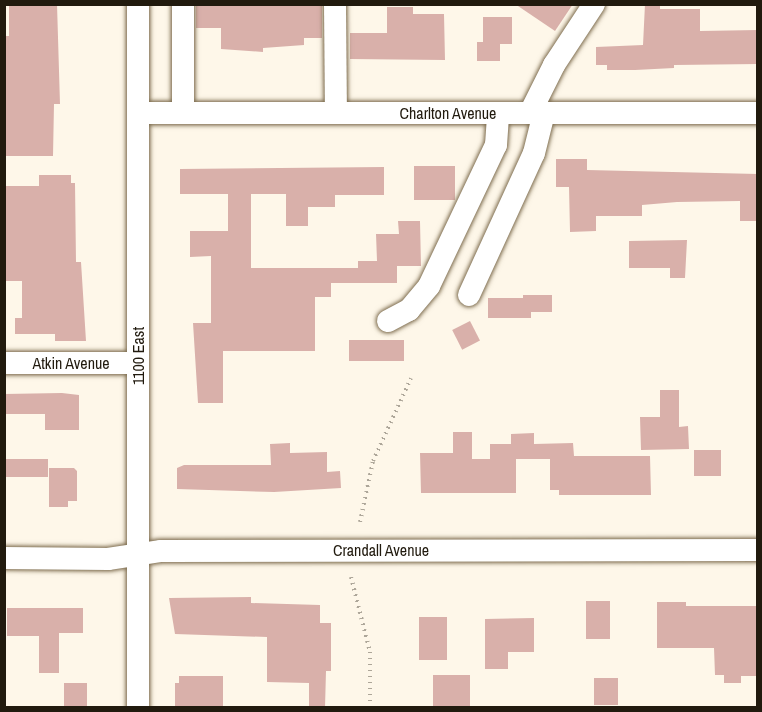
<!DOCTYPE html>
<html>
<head>
<meta charset="utf-8">
<style>
  body { margin:0 }
  #map { position:relative; width:762px; height:712px; overflow:hidden; background:#fef7e9; font-family:"Archivo Narrow",sans-serif }
  div>[style] { position:absolute }
  .building>* { inset:0; background:#d9b0aa; transform-origin:0 0 }
  .path>* { height:4px; margin-top:-2px; transform-origin:0; background:repeating-linear-gradient(90deg,#ada699 0 1.5px,transparent 0 6px) }
  .roads { filter:drop-shadow(0 0 2px #7e6d4f) drop-shadow(0 0 2px #7e6d4f) }
  .minor>* { height:22px; margin:-11px; padding:0 11px; transform-origin:11px; border-radius:11px; background:#fff }
  span { translate:-50% -50%; white-space:nowrap; text-align:center; line-height:1.15; -webkit-text-stroke:6px #fff; paint-order:stroke }
  .street-label { font-size:16px; color:#211a0e }
  .frame { position:absolute; inset:0; border:6px solid #211a0e; pointer-events:none }
</style>
</head>
<body>
<div id="map">
  <div class="building">
    <i style="clip-path:polygon(9px 4px,57px 4px,60px 104px,54px 104px,53px 156px,4px 156px,4px 36px,9px 36px)"></i>
    <i style="clip-path:polygon(196px 4px,322px 4px,322px 38px,304px 38px,304px 45px,263px 48px,263px 52px,221px 49px,221px 28px,196px 28px)"></i>
    <i style="clip-path:polygon(515px 4px,573px 4px,555px 31px)"></i>
    <i style="clip-path:polygon(645px 4px,660px 4px,660px 9px,700px 9px,700px 31px,758px 30px,758px 64px,674px 65px,674px 68px,635px 70px,607px 70px,607px 65px,596px 65px,596px 47px,643px 45px)"></i>
    <i style="clip-path:polygon(387px 7px,413px 7px,413px 14px,444px 14px,445px 60px,350px 59px,350px 33px,387px 33px)"></i>
    <i style="clip-path:polygon(483px 17px,512px 17px,512px 44px,500px 44px,500px 61px,477px 61px,477px 42px,483px 42px)"></i>
    <i style="clip-path:polygon(556px 159px,587px 159px,587px 170px,758px 174px,758px 221px,740px 221px,740px 201px,677px 202px,642px 205px,642px 216px,596px 216px,596px 231px,570px 232px,569px 187px,556px 187px)"></i>
    <i style="left:414px;top:166px;width:41px;height:34px"></i>
    <i style="clip-path:polygon(384px 167px,384px 195px,335px 195px,335px 207px,308px 207px,308px 226px,286px 226px,286px 194px,251px 194px,251px 268px,358px 268px,358px 261px,377px 261px,376px 234px,399px 234px,398px 221px,420px 221px,421px 266px,397px 266px,397px 283px,331px 283px,331px 297px,315px 297px,315px 351px,223px 351px,223px 403px,198px 403px,193px 323px,211px 323px,211px 256px,190px 257px,190px 231px,228px 231px,228px 194px,180px 194px,180px 169px)"></i>
    <i style="clip-path:polygon(39px 175px,71px 175px,71px 183px,75px 183px,76px 262px,81px 262px,86px 341px,55px 341px,55px 334px,15px 334px,15px 318px,22px 318px,22px 281px,4px 281px,4px 186px,39px 186px)"></i>
    <i style="clip-path:polygon(687px 240px,685px 278px,670px 278px,670px 268px,629px 268px,629px 241px)"></i>
    <i style="clip-path:polygon(523px 295px,552px 295px,552px 312px,531px 312px,531px 318px,488px 318px,488px 298px,523px 298px)"></i>
    <i style="left:470px;top:321px;width:22px;height:20px;rotate:63deg"></i>
    <i style="left:349px;top:340px;width:55px;height:21px"></i>
    <i style="clip-path:polygon(660px 390px,679px 390px,679px 427px,688px 426px,689px 449px,641px 450px,640px 417px,660px 417px)"></i>
    <i style="clip-path:polygon(62px 393px,79px 395px,79px 430px,45px 430px,45px 414px,4px 414px,4px 394px)"></i>
    <i style="clip-path:polygon(453px 432px,472px 432px,472px 459px,516px 459px,516px 493px,421px 493px,420px 453px,453px 453px)"></i>
    <i style="clip-path:polygon(534px 433px,534px 444px,573px 443px,574px 456px,650px 456px,651px 495px,559px 495px,559px 490px,550px 490px,550px 459px,490px 459px,490px 444px,511px 444px,511px 434px)"></i>
    <i style="clip-path:polygon(290px 443px,290px 453px,327px 452px,327px 472px,340px 471px,341px 488px,274px 492px,177px 489px,177px 468px,184px 465px,271px 465px,270px 444px)"></i>
    <i style="left:694px;top:450px;width:27px;height:26px"></i>
    <i style="left:4px;top:459px;width:44px;height:18px"></i>
    <i style="clip-path:polygon(49px 468px,74px 468px,77px 471px,77px 501px,68px 501px,68px 507px,49px 507px)"></i>
    <i style="clip-path:polygon(251px 597px,251px 603px,320px 605px,320px 623px,331px 623px,331px 671px,326px 671px,325px 708px,309px 708px,309px 683px,267px 682px,267px 637px,175px 634px,169px 598px)"></i>
    <i style="left:610px;top:601px;width:38px;height:24px;rotate:90deg"></i>
    <i style="clip-path:polygon(657px 602px,686px 602px,686px 606px,758px 606px,757px 676px,741px 676px,741px 683px,724px 683px,724px 675px,715px 675px,714px 648px,657px 648px)"></i>
    <i style="clip-path:polygon(7px 608px,83px 608px,83px 633px,59px 633px,59px 673px,39px 673px,39px 636px,7px 636px)"></i>
    <i style="left:419px;top:617px;width:28px;height:43px"></i>
    <i style="clip-path:polygon(534px 618px,534px 652px,508px 652px,508px 669px,485px 669px,485px 619px)"></i>
    <i style="left:433px;top:675px;width:37px;height:33px"></i>
    <i style="clip-path:polygon(179px 676px,223px 676px,223px 708px,175px 708px,175px 683px,179px 683px)"></i>
    <i style="left:594px;top:678px;width:24px;height:27px"></i>
    <i style="left:64px;top:683px;width:23px;height:25px"></i>
  </div>
  <div class="path">
    <i style="left:360px;top:522px;width:62px;rotate:-78deg"></i>
    <i style="left:373px;top:461px;width:91px;rotate:-65.4deg"></i>
    <i style="left:351px;top:577px;width:77px;rotate:75.8deg"></i>
    <i style="left:370px;top:652px;width:56px;rotate:90deg"></i>
  </div>
  <div class="roads">
    <div class="minor">
      <i style="left:335px;top:4px;width:109px;rotate:89.5deg"></i>
      <i style="left:138px;top:113px;width:620px"></i>
      <i style="left:183px;top:113px;width:109px;rotate:-90deg"></i>
      <i style="left:530px;top:113px;width:54px;rotate:-63.4deg"></i>
      <i style="left:554px;top:65px;width:73px;rotate:-56.7deg"></i>
      <i style="left:469px;top:295px;width:156px;rotate:-65.4deg"></i>
      <i style="left:534px;top:153px;width:41px;rotate:-76deg"></i>
      <i style="left:388px;top:321px;width:24px;rotate:-28deg"></i>
      <i style="left:409px;top:310px;width:31px;rotate:-50deg"></i>
      <i style="left:429px;top:286px;width:156px;rotate:-64.6deg"></i>
      <i style="left:496px;top:145px;width:32px;rotate:-86deg"></i>
      <i style="left:4px;top:363px;width:134px"></i>
      <i style="left:4px;top:558px;width:104px;rotate:0.6deg"></i>
      <i style="left:108px;top:559px;width:54px;rotate:-8.6deg"></i>
      <i style="left:161px;top:551px;width:597px;rotate:-0.1deg"></i>
      <i style="left:138px;top:708px;width:704px;rotate:-90deg"></i>
    </div>
  </div>
  <div class="street-label">
    <span style="left:448px;top:113px">Charlton Avenue</span>
    <span style="left:138px;top:356px;rotate:-90deg">1100 East</span>
    <span style="left:71px;top:363px">Atkin Avenue</span>
    <span style="left:381px;top:550px">Crandall Avenue</span>
  </div>
  <div class="frame"></div>
</div>
</body>
</html>
